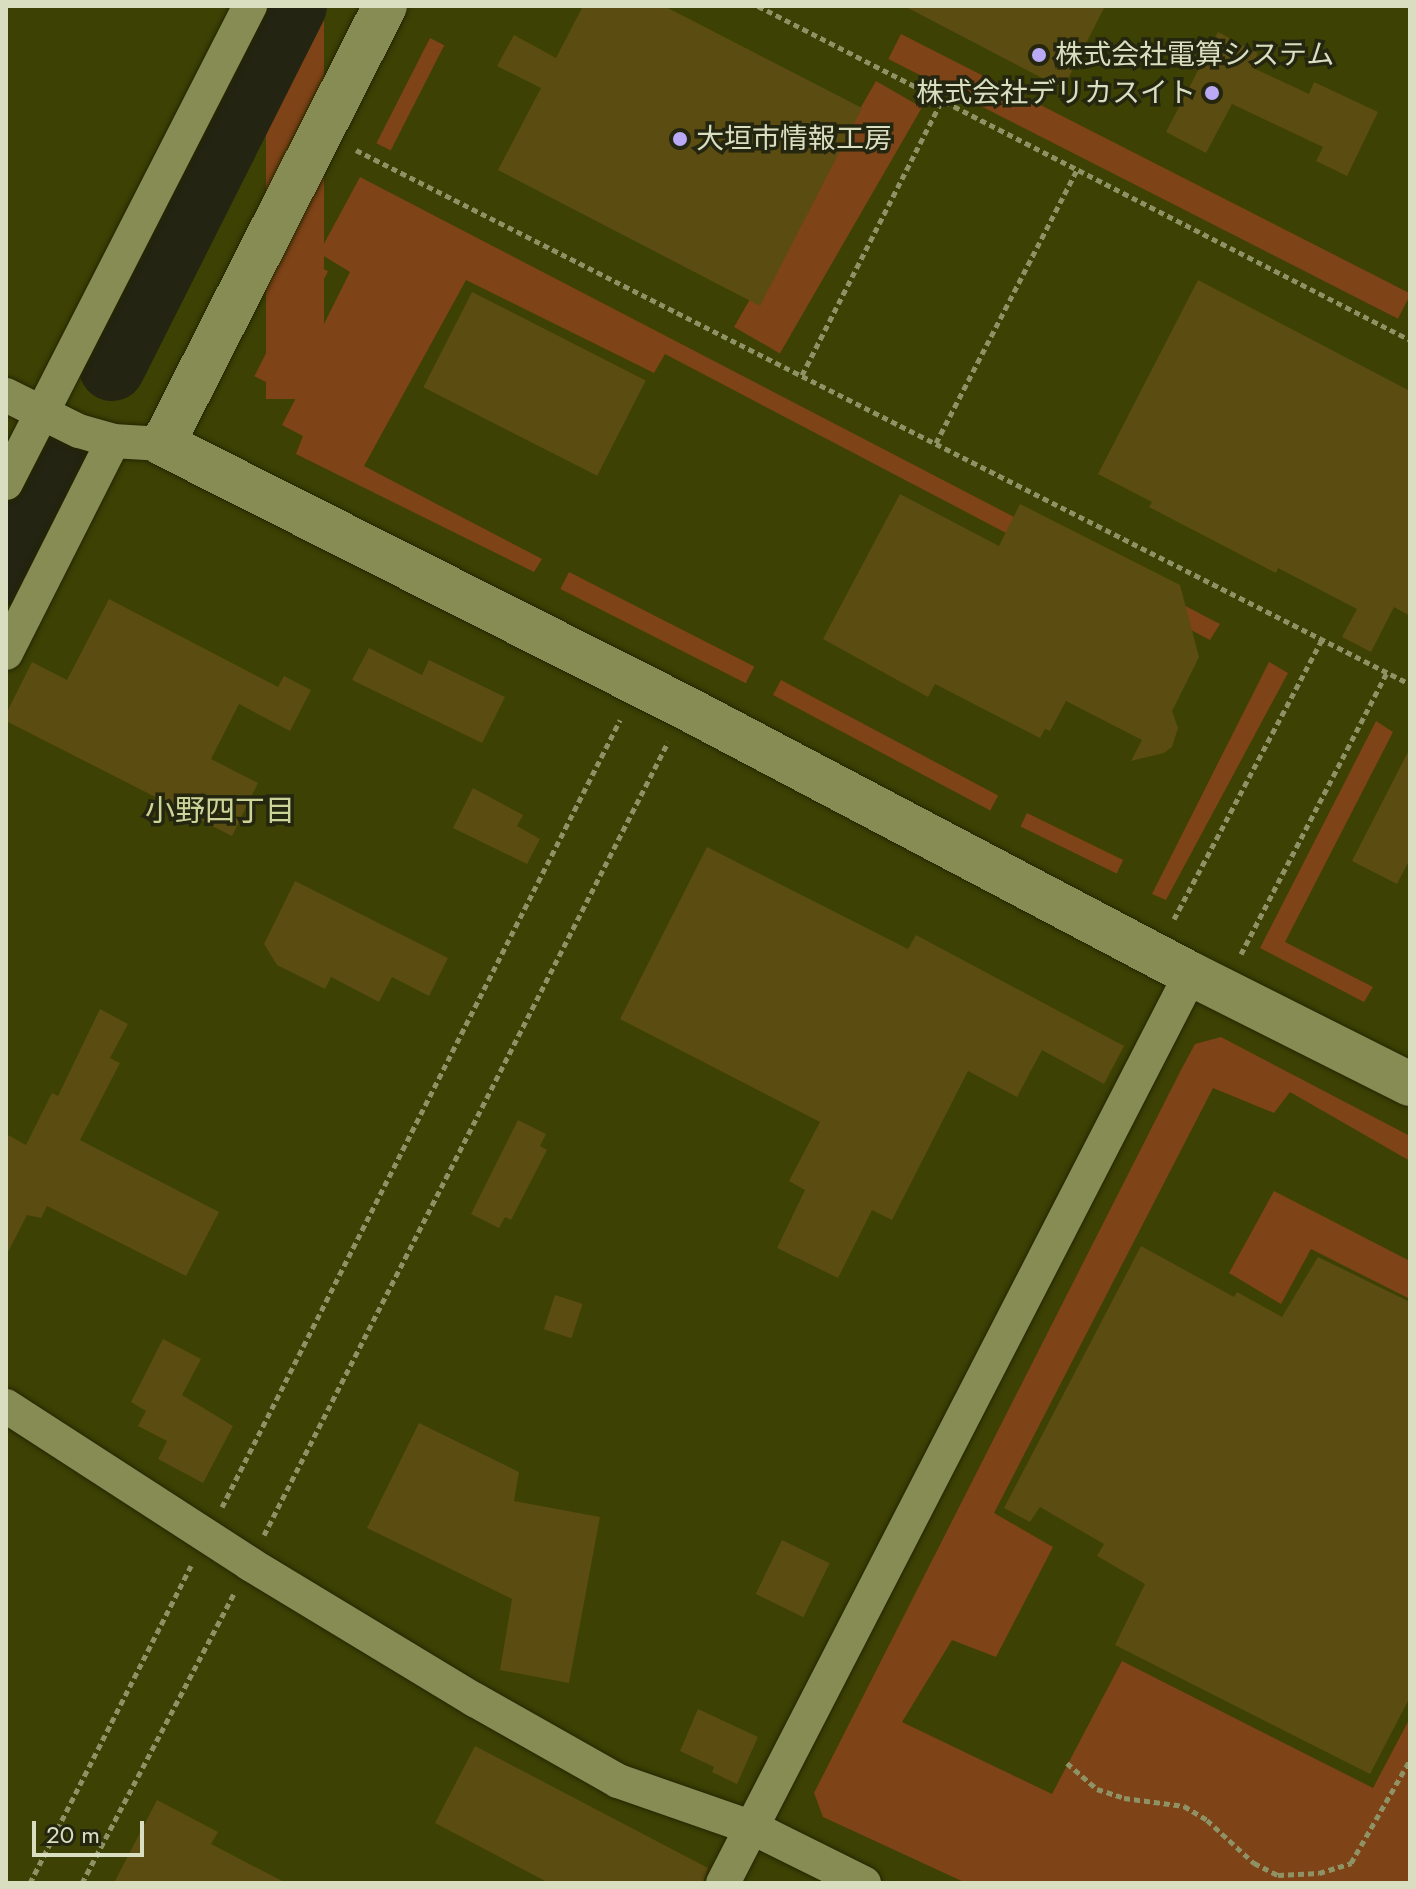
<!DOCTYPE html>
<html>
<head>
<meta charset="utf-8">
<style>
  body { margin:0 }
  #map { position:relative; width:1416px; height:1889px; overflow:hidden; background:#3d4104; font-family:Jost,"Noto Sans JP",sans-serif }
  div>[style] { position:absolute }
  .green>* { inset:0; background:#7e4316; transform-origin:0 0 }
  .river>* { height:66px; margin:-33px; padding:0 33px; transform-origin:33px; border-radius:33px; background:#232411 }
  .building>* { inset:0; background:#5b4c11; transform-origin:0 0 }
  .path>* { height:5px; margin-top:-2.5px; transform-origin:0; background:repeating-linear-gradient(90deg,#8e9265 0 6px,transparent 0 10px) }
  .roads { filter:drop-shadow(0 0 2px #242600) drop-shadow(0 0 2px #242600) }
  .street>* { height:34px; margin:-17px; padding:0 17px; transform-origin:17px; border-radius:17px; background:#878c55 }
  .secondary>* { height:44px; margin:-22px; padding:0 22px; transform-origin:22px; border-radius:22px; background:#878c55 }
  .dots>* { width:22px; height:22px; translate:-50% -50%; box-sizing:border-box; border:4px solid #24260f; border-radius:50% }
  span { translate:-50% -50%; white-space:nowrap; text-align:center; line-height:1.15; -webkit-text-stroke:7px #24260f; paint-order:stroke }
  .poi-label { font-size:28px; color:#dadec1 }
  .left { translate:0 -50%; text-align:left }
  .right { translate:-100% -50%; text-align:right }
  .neighbourhood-label { font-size:30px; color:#cdd499 }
  .frame { position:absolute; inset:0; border:8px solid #dadec1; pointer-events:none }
  .scale { position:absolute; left:32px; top:1821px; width:112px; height:36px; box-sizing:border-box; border:4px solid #dadec1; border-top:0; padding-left:10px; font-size:24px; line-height:28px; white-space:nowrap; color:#dadec1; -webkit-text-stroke:6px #24260f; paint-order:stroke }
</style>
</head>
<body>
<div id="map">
  <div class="green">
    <i style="left:266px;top:6px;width:58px;height:393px"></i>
    <i style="left:901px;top:34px;width:572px;height:28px;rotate:27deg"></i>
    <i style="left:430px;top:38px;width:16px;height:118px;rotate:27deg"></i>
    <i style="left:876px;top:81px;width:53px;height:284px;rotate:30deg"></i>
    <i style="clip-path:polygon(360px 177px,1220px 624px,1210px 640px,665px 354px,654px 373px,466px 280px,364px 466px,542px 559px,534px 572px,296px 454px,303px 436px,282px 425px,301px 388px,282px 379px,304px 343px,313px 346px,350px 272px,319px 253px)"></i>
    <i style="left:312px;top:263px;width:18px;height:127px;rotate:27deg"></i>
    <i style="left:569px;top:572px;width:208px;height:19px;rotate:27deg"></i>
    <i style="clip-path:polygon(1269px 662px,1288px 673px,1166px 900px,1152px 894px)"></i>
    <i style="left:781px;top:680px;width:246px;height:17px;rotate:28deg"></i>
    <i style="clip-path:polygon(1376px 721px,1393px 732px,1285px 942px,1373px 987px,1364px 1002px,1260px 948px)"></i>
    <i style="left:1027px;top:813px;width:107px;height:15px;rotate:26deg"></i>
    <i style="clip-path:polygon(1221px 1037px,1410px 1136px,1410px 1161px,1290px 1092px,1274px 1113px,1213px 1088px,994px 1513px,1053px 1547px,996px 1657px,952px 1640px,902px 1722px,1052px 1794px,1122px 1661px,1373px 1788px,1410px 1718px,1410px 1879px,1408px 1883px,966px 1883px,823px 1817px,814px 1793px,1182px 1068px,1195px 1044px)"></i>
    <i style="clip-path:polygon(1274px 1191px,1410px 1261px,1410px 1299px,1311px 1249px,1281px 1304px,1229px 1273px)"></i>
  </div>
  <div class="river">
    <i style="left:112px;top:368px;width:405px;rotate:-63.3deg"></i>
    <i style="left:6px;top:573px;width:129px;rotate:-62.2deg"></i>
  </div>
  <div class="building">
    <i style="clip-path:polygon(583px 6px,664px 6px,862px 108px,760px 306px,498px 170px,541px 88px,497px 66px,514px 35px,556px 58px)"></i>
    <i style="clip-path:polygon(904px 6px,1105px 6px,1063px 89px)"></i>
    <i style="clip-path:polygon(1218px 32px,1258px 53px,1251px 67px,1309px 94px,1314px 82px,1378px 112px,1347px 176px,1316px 161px,1323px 147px,1232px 104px,1206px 153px,1166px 132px)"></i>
    <i style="clip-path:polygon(1198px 280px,1410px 391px,1410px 616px,1394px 607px,1371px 652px,1342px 637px,1357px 609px,1278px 568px,1276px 573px,1149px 507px,1152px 502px,1098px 474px)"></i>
    <i style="left:472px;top:292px;width:195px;height:107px;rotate:27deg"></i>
    <i style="clip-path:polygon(900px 494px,999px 546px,1020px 504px,1180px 585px,1199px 657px,1172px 711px,1178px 728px,1172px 747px,1164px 753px,1131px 761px,1142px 740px,1066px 701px,1050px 731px,1045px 729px,1040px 738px,935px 684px,928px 697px,823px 639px)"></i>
    <i style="clip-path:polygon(109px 599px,278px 687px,284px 676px,311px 690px,290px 731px,239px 704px,211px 759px,258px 783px,232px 836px,6px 721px,6px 714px,32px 662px,67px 680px)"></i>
    <i style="clip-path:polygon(369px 648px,422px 675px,429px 660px,505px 697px,482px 743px,352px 680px)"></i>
    <i style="clip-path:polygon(1410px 748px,1410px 859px,1397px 884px,1352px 861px)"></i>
    <i style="clip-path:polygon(473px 788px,523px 815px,517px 826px,540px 839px,527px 864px,453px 828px)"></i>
    <i style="clip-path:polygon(707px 847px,908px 949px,916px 935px,1124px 1046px,1104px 1084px,1042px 1050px,1017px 1097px,968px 1071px,892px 1220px,872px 1210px,838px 1278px,777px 1248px,805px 1190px,789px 1181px,820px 1122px,620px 1019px)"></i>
    <i style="clip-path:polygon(295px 881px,448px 958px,429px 996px,392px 977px,379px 1002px,331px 977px,325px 989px,277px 965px,264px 944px)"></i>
    <i style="clip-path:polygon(100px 1009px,128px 1024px,110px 1058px,120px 1063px,80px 1140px,219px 1212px,186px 1276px,47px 1206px,41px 1218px,27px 1215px,6px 1256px,6px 1134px,26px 1145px,52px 1093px,58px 1096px)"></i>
    <i style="clip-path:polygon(518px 1120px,546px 1134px,540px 1146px,547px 1150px,511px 1220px,505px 1217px,499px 1228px,471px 1214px)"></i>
    <i style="clip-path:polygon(1141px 1246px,1234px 1297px,1237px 1292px,1282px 1317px,1318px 1257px,1410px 1302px,1410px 1697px,1370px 1774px,1115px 1645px,1145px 1584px,1097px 1556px,1104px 1544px,1040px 1507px,1030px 1522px,1004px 1508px)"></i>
    <i style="left:555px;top:1295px;width:29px;height:36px;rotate:18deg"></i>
    <i style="clip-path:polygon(163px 1339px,201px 1359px,182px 1395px,233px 1426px,203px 1483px,158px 1459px,167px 1441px,138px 1426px,146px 1411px,131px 1402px)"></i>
    <i style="clip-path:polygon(419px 1423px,519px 1472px,514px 1501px,600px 1517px,569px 1683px,500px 1670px,512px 1599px,367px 1528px)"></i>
    <i style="left:782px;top:1540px;width:53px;height:60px;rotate:26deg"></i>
    <i style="clip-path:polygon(698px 1709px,758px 1737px,737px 1784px,712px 1772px,714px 1767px,680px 1751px)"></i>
    <i style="clip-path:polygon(475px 1746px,708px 1868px,703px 1883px,549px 1883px,435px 1823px)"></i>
    <i style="clip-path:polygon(157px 1800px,218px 1832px,211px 1844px,286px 1883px,114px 1883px)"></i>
  </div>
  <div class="path">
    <i style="left:758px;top:6px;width:733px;rotate:27.12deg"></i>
    <i style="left:356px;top:150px;width:1182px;rotate:26.87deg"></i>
    <i style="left:802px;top:375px;width:309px;rotate:-63deg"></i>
    <i style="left:936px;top:443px;width:307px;rotate:-62.7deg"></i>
    <i style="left:1174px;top:919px;width:317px;rotate:-62.1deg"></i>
    <i style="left:1241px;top:954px;width:318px;rotate:-62.6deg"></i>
    <i style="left:222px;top:1507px;width:882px;rotate:-63.17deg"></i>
    <i style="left:264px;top:1535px;width:890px;rotate:-63deg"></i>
    <i style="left:1067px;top:1763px;width:40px;rotate:41deg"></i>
    <i style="left:1097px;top:1789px;width:28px;rotate:18deg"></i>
    <i style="left:1124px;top:1798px;width:61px;rotate:7.6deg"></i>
    <i style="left:1184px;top:1806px;width:27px;rotate:31deg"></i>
    <i style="left:1207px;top:1820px;width:64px;rotate:42.5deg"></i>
    <i style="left:1254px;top:1863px;width:27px;rotate:27deg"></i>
    <i style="left:1278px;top:1875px;width:41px;rotate:-2.8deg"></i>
    <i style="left:1319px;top:1873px;width:34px;rotate:-17deg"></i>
    <i style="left:1351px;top:1863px;width:119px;rotate:-60.2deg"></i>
    <i style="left:30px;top:1883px;width:356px;rotate:-63.1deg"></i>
    <i style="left:82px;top:1883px;width:327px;rotate:-62.3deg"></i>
  </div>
  <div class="roads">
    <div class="street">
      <i style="left:6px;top:395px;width:81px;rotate:26.3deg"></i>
      <i style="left:79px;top:431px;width:35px;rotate:16deg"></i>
      <i style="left:113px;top:441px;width:50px;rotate:3.4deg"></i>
      <i style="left:6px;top:483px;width:536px;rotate:-62.91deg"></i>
      <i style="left:6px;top:653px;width:237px;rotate:-63.2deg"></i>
      <i style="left:6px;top:1406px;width:291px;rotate:32.9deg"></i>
      <i style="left:250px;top:1564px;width:263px;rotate:31.2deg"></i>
      <i style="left:475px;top:1700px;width:164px;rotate:29.5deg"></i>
      <i style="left:618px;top:1781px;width:143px;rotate:19.2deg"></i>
      <i style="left:753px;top:1828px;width:124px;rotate:26.4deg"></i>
      <i style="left:723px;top:1883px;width:1022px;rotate:-62.76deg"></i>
    </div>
    <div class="secondary">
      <i style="left:385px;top:6px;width:491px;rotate:116.9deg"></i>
      <i style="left:163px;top:444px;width:586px;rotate:26.78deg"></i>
      <i style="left:686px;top:708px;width:571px;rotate:27.78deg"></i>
      <i style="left:1191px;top:974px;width:245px;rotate:26.7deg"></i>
    </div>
  </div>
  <div class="dots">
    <i style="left:1039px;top:55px;background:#baaaf6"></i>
    <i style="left:1212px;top:93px;background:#baaaf6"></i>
    <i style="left:680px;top:139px;background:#baaaf6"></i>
  </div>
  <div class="poi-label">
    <span class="left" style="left:1055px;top:55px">株式会社電算システム</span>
    <span class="right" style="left:1196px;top:93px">株式会社デリカスイト</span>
    <span class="left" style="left:696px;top:139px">大垣市情報工房</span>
  </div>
  <div class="neighbourhood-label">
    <span style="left:220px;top:811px">小野四丁目</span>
  </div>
  <div class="frame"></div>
  <div class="scale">20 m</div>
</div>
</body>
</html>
